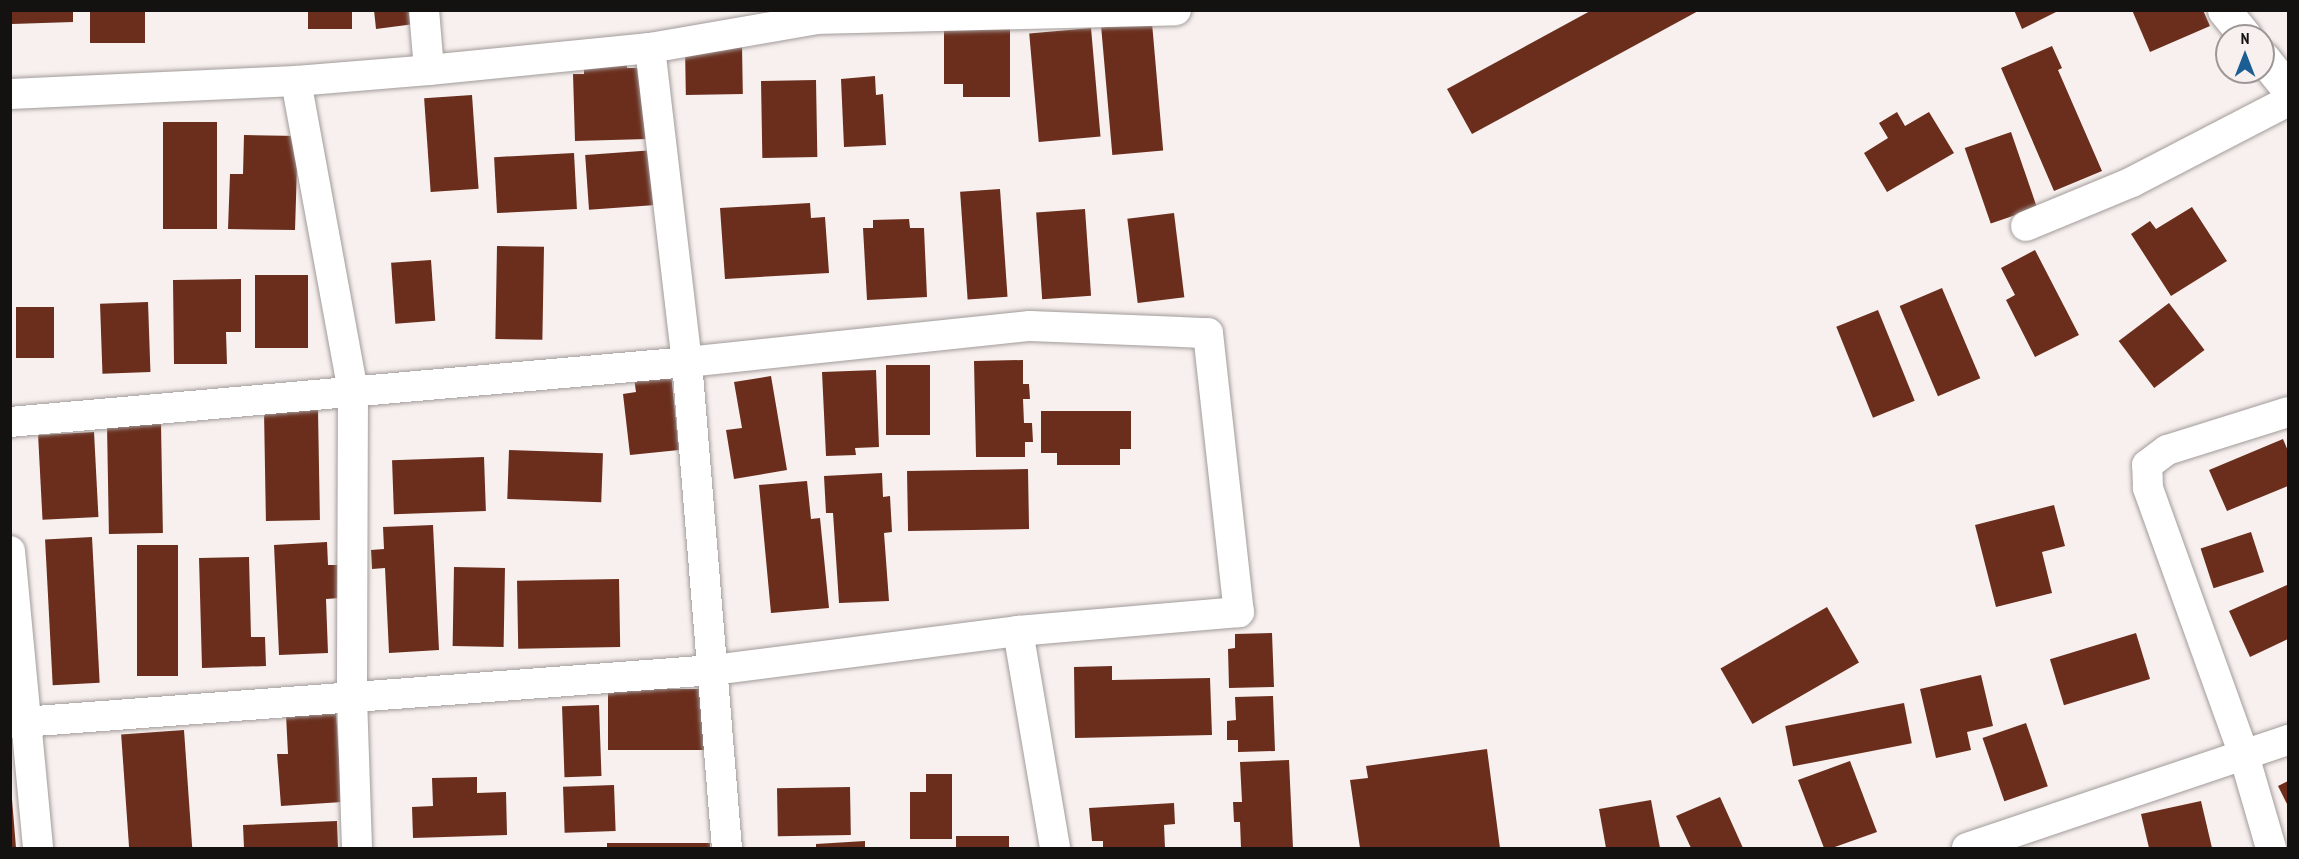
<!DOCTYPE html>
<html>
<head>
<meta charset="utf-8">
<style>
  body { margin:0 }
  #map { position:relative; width:2299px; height:859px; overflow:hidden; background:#f7f0ee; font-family:"PT Sans Narrow",sans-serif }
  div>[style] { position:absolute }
  .building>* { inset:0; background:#6b2e1d; transform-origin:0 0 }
  .roads { filter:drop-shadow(0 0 2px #a19b99) drop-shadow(0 0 2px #a19b99) }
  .minor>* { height:30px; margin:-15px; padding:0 15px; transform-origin:15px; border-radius:15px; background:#fff }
  .tertiary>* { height:33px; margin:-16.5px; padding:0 16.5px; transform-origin:16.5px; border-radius:16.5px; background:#fff }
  span { translate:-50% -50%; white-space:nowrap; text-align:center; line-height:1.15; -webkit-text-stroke:6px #f7f0ee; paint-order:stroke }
  .frame { position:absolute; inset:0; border:12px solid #141211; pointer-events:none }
  .north { position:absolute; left:2215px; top:24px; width:60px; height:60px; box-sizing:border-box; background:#f7f0ee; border:2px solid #9c9796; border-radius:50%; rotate:0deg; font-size:16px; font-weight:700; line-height:24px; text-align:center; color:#141211 }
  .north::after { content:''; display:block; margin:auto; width:21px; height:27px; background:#1a5e93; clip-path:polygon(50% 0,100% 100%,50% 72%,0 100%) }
</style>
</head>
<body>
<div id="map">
  <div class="building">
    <i style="clip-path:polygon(12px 10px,73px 10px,73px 22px,12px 24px)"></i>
    <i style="left:90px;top:10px;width:55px;height:33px"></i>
    <i style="left:308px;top:10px;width:44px;height:19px"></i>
    <i style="clip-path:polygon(374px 10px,421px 10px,422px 23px,376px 29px)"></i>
    <i style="clip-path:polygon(1592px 10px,1700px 10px,1472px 134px,1447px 89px)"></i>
    <i style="clip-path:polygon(2014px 10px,2060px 10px,2022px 29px)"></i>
    <i style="clip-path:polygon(2132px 10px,2203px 10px,2210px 26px,2150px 52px)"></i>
    <i style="clip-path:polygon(944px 20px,1010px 20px,1010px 97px,963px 97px,963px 84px,944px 84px)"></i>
    <i style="left:1152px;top:23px;width:128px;height:51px;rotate:85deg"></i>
    <i style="left:1091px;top:28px;width:109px;height:62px;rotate:85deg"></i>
    <i style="left:742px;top:46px;width:48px;height:57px;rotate:89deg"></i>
    <i style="clip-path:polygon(2052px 46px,2062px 68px,2058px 70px,2102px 171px,2054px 191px,2001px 68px)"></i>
    <i style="clip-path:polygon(626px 55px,627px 68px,645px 68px,647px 139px,575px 141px,573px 74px,584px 74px,584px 56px)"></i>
    <i style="clip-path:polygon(875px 76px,876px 95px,883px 94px,886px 145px,844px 147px,841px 79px)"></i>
    <i style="left:816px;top:80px;width:77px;height:55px;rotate:89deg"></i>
    <i style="left:472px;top:95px;width:94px;height:48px;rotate:86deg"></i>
    <i style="clip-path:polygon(1897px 112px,1905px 126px,1929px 112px,1954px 153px,1887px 192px,1864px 153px,1888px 138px,1879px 123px)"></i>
    <i style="left:163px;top:122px;width:54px;height:107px"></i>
    <i style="left:2011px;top:132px;width:80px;height:49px;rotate:71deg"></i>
    <i style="clip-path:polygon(244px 135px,298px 136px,295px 230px,228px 229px,230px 174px,243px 174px)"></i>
    <i style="left:655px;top:150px;width:55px;height:70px;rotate:86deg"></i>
    <i style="left:574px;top:153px;width:56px;height:80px;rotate:87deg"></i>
    <i style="left:1000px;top:189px;width:108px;height:40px;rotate:86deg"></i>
    <i style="clip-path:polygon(810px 203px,811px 218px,825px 217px,829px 273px,725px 279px,720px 208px)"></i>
    <i style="clip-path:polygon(2192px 207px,2227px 261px,2171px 296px,2131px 234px,2150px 221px,2156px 229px)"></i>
    <i style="left:1085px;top:209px;width:87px;height:49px;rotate:86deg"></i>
    <i style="left:1174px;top:213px;width:85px;height:47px;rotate:83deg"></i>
    <i style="clip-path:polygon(909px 219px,910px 228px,924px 228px,927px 297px,867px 300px,863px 228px,873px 228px,873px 220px)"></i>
    <i style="left:497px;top:246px;width:47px;height:93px;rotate:1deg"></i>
    <i style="clip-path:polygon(2035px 250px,2079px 335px,2035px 357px,2006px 300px,2015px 295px,2001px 268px)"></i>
    <i style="left:431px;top:260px;width:61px;height:40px;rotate:86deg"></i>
    <i style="left:255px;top:275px;width:53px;height:73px"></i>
    <i style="clip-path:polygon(241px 279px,241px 332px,226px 332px,227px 364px,174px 364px,173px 280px)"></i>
    <i style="left:1942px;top:288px;width:98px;height:46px;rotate:67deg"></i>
    <i style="left:148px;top:302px;width:70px;height:48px;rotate:88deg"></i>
    <i style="left:2169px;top:303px;width:59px;height:63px;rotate:53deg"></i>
    <i style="left:16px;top:307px;width:38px;height:51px"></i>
    <i style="left:1878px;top:310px;width:98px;height:45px;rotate:68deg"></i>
    <i style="clip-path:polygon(1023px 360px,1023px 384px,1029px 384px,1030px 399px,1023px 399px,1024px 423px,1032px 423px,1033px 442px,1025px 442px,1025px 457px,976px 457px,974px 361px)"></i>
    <i style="left:886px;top:365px;width:44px;height:70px"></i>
    <i style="clip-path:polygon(876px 370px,879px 447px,855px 448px,856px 455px,826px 456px,822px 372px)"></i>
    <i style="clip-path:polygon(671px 373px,679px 450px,630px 455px,623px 394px,636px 392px,634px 378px)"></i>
    <i style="clip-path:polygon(771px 376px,787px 470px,734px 479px,726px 430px,742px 428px,734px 382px)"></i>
    <i style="left:318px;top:410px;width:110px;height:54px;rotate:89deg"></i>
    <i style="clip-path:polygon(1041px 411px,1131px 411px,1131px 449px,1120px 449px,1120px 465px,1057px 465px,1057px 453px,1041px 453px)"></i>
    <i style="left:161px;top:424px;width:109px;height:54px;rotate:89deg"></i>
    <i style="left:94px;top:432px;width:85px;height:56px;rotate:87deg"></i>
    <i style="clip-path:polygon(2283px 439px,2288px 451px,2288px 486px,2227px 511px,2209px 470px)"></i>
    <i style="left:509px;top:450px;width:94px;height:49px;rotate:2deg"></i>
    <i style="left:484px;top:457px;width:54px;height:92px;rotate:88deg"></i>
    <i style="left:1028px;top:469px;width:60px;height:121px;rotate:89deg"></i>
    <i style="clip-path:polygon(882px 473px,883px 497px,890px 496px,892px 532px,884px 533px,889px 601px,839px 603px,833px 513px,826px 513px,824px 476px)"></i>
    <i style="clip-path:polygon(807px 481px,811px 519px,820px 518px,829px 608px,771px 613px,759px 485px)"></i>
    <i style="clip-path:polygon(2054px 505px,2065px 546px,2042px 552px,2052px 593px,1996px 607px,1975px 525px)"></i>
    <i style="clip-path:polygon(433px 525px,439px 650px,389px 653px,385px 568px,372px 569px,371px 550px,384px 549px,383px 527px)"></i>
    <i style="left:2251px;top:532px;width:42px;height:53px;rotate:72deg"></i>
    <i style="left:92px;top:537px;width:146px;height:47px;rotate:87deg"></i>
    <i style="clip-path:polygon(327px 542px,328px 565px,339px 565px,340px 598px,326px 599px,328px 653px,279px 655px,274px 545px)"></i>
    <i style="left:137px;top:545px;width:41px;height:131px"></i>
    <i style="clip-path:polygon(249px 557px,251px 637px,265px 637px,266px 666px,202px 668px,199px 558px)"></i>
    <i style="left:454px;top:567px;width:51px;height:79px;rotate:1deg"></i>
    <i style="left:619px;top:579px;width:68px;height:102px;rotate:89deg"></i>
    <i style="clip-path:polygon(2287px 585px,2288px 639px,2250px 657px,2229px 611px)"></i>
    <i style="left:1827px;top:607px;width:64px;height:123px;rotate:60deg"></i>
    <i style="clip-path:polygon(1272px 633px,1274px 687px,1229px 688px,1228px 649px,1235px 648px,1235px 634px)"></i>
    <i style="left:2136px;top:633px;width:48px;height:90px;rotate:73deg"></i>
    <i style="clip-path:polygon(1112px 666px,1112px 680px,1210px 678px,1212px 735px,1075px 738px,1074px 667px)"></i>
    <i style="clip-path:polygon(1981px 675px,1993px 726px,1967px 732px,1971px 750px,1936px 758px,1920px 689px)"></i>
    <i style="left:608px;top:689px;width:97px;height:61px"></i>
    <i style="clip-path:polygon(1273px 696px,1275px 751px,1238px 752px,1238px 740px,1227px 740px,1227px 721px,1236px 720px,1235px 697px)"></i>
    <i style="left:1904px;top:703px;width:41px;height:121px;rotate:79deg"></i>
    <i style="left:599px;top:705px;width:71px;height:37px;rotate:88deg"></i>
    <i style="clip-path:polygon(336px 712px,342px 802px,281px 806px,277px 754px,288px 754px,286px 715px)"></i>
    <i style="left:2026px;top:723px;width:67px;height:46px;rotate:71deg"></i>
    <i style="left:184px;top:730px;width:118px;height:63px;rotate:86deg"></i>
    <i style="clip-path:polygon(1487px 749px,1500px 848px,1360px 848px,1350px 780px,1368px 778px,1366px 766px)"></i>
    <i style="clip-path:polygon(1289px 760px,1293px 848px,1241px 848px,1240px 822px,1234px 822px,1233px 802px,1242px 802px,1240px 762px)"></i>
    <i style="clip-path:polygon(1850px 761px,1877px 832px,1832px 848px,1824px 848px,1798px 780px)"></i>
    <i style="clip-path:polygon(926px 774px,952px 774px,952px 839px,910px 839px,910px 792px,926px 792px)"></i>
    <i style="clip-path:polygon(477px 777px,477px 793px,506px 792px,507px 835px,413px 838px,412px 807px,433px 806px,432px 778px)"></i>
    <i style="clip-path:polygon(2288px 781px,2288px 806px,2278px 786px)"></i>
    <i style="left:614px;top:785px;width:46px;height:51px;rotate:88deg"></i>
    <i style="left:850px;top:787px;width:48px;height:73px;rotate:89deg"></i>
    <i style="clip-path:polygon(1720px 797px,1743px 848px,1691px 848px,1676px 816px)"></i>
    <i style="clip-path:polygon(10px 799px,12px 799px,16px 848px,10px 848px)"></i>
    <i style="clip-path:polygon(1651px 800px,1660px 848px,1606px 848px,1599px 809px)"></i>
    <i style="clip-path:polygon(2201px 801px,2212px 848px,2149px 848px,2141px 814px)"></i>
    <i style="clip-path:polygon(1174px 803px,1175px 824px,1164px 825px,1165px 848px,1103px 848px,1103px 841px,1092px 841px,1089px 808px)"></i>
    <i style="clip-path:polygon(337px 821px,338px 848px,244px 848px,243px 825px)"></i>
    <i style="left:1009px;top:836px;width:12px;height:53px;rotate:90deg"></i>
    <i style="clip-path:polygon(865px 841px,865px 848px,816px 848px,816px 844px)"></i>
    <i style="left:607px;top:843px;width:103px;height:5px"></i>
  </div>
  <div class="roads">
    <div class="minor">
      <i style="left:424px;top:10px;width:60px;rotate:85.2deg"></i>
      <i style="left:650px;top:48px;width:316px;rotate:83.3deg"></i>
      <i style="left:687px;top:362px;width:488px;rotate:85.3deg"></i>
      <i style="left:296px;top:81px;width:317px;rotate:79.6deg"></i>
      <i style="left:353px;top:393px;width:304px;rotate:90.2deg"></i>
      <i style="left:352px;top:697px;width:151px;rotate:88.1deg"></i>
      <i style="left:10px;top:94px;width:286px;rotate:-2.6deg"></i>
      <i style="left:296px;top:81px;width:133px;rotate:-4.7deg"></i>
      <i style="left:429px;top:70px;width:222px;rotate:-5.7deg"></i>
      <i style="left:650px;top:48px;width:170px;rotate:-9.8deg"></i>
      <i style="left:818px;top:19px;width:358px;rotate:-1.4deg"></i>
      <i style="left:2026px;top:226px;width:115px;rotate:-22.5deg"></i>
      <i style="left:2132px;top:182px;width:176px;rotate:-27.4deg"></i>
      <i style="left:10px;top:422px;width:680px;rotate:-5.06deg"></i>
      <i style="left:687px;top:362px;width:345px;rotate:-6deg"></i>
      <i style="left:1030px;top:326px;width:178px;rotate:2.3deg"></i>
      <i style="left:1208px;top:333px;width:281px;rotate:83.7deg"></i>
      <i style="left:1239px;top:612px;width:222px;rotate:175.1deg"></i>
      <i style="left:1018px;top:631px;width:307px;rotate:172.7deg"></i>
      <i style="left:713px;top:670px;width:705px;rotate:175.69deg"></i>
      <i style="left:10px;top:551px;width:298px;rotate:84.6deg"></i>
      <i style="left:1018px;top:631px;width:220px;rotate:80.3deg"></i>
      <i style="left:1967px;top:848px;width:339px;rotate:-18.6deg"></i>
      <i style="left:2271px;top:848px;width:97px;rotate:-106.2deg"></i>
      <i style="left:2244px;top:755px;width:284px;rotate:-109.8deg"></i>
      <i style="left:2148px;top:488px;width:23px;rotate:-92deg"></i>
      <i style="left:2147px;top:465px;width:25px;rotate:-37deg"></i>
      <i style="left:2167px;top:450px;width:127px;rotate:-17.4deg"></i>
    </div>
    <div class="tertiary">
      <i style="left:2224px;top:10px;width:33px;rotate:51deg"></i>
      <i style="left:2263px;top:58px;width:40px;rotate:51deg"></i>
    </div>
  </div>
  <div class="frame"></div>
  <div class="north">N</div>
</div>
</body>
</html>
